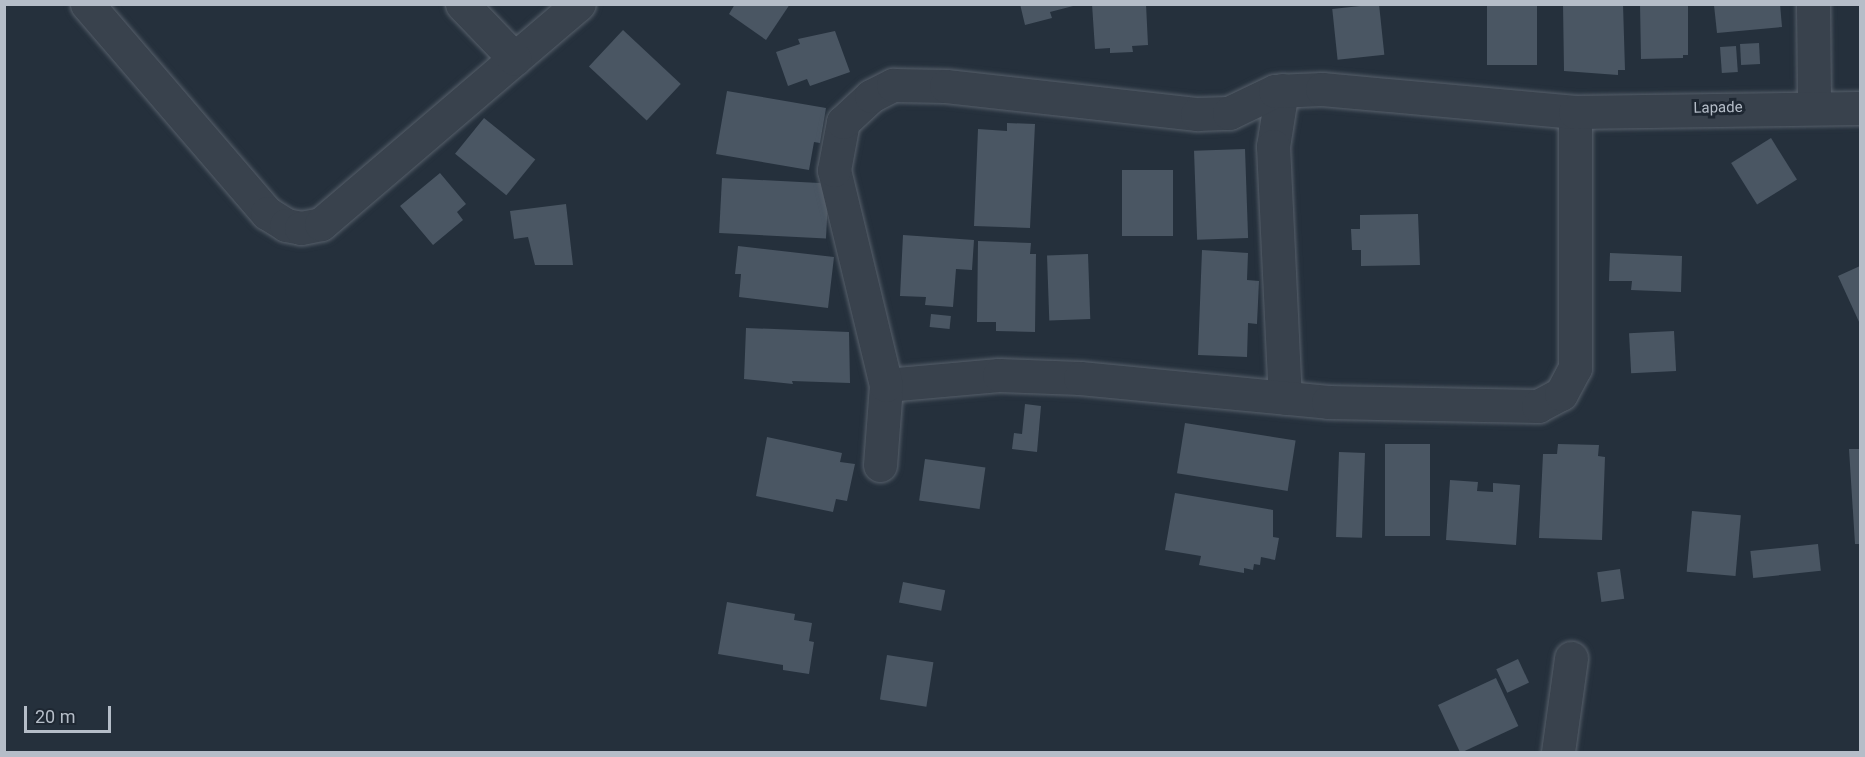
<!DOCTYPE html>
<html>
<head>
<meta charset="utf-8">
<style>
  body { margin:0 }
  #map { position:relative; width:1865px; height:757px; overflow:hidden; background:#25303c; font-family:Roboto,sans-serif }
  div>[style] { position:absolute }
  .building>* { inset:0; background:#4a5663; transform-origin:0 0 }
  .roads { filter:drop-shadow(0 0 2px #57606b) drop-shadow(0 0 2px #57606b) }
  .minor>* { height:33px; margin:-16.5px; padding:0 16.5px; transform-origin:16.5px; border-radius:16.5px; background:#39424d }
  span { translate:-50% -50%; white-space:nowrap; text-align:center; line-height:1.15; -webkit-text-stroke:6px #1e2732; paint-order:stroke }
  .street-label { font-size:15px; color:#b5bdc8 }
  .frame { position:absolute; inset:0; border:6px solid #b5bdc8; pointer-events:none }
  .scale { position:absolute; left:24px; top:706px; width:87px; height:27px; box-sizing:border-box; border:3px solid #b5bdc8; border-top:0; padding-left:8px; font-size:18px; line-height:21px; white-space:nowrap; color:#b5bdc8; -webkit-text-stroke:4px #1e2732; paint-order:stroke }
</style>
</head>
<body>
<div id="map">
  <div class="building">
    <i style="clip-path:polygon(735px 4px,790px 4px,766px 40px,729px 14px)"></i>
    <i style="clip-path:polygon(1020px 4px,1077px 4px,1077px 5px,1050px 12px,1052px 18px,1025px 25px)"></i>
    <i style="clip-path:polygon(1092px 4px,1146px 4px,1148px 45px,1132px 46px,1133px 52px,1110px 53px,1110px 48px,1095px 49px)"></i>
    <i style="left:1379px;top:4px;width:51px;height:47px;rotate:84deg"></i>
    <i style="left:1487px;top:4px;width:50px;height:61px"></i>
    <i style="clip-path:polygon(1563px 4px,1623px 4px,1625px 70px,1618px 70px,1618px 75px,1564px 71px)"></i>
    <i style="clip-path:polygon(1640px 4px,1688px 4px,1688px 55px,1683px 55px,1683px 58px,1641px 59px)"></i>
    <i style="clip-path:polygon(1780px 4px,1782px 27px,1717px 33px,1714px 5px)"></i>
    <i style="left:623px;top:30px;width:79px;height:50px;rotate:43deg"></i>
    <i style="clip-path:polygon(835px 31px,850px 72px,810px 86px,807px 79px,788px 86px,776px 52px,800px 44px,798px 39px)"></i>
    <i style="left:1759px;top:43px;width:21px;height:19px;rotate:87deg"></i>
    <i style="left:1736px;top:46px;width:26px;height:16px;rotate:86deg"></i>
    <i style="clip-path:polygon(727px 91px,826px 108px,820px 143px,814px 142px,809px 170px,716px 154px)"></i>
    <i style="left:484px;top:118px;width:66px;height:46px;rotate:39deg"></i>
    <i style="clip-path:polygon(1007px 123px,1035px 124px,1030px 228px,974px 226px,978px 129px,1007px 131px)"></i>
    <i style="left:1771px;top:138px;width:49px;height:47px;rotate:58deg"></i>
    <i style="left:1245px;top:149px;width:89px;height:51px;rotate:88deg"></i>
    <i style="left:1122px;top:170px;width:51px;height:66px"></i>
    <i style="clip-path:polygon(440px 173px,466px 204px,457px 212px,463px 220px,433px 245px,400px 206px)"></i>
    <i style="left:722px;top:178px;width:107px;height:55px;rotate:3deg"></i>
    <i style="clip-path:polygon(566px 204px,573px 265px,535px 265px,528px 237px,514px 239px,510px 211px)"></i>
    <i style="clip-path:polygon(1418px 214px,1420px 265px,1361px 266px,1361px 250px,1352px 250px,1351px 229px,1360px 229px,1360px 215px)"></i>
    <i style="clip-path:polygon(903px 235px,974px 240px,972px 270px,956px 269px,953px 307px,925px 305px,926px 297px,900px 296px)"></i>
    <i style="clip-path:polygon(978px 241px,1031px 243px,1030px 254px,1036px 254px,1035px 332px,996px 331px,996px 322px,977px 322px)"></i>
    <i style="clip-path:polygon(738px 246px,834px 257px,828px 308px,739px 297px,741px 274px,735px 274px)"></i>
    <i style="clip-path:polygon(1202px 250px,1248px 253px,1247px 280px,1259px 281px,1257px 324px,1248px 323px,1247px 357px,1198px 355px)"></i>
    <i style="clip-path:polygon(1610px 253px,1682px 256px,1681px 292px,1631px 290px,1632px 281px,1609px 281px)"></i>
    <i style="left:1088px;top:254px;width:65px;height:41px;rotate:88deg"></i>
    <i style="clip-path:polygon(1860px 266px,1860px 324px,1838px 276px)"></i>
    <i style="left:931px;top:314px;width:20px;height:13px;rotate:6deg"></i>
    <i style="clip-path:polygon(746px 328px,849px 332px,850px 383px,792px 381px,793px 384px,744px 379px)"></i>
    <i style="left:1674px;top:331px;width:40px;height:45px;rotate:87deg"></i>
    <i style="clip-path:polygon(1025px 404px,1041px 406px,1037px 452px,1012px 449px,1014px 433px,1022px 434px)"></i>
    <i style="left:1185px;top:423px;width:112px;height:51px;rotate:9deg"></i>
    <i style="clip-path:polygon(767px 437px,842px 453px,840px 462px,855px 464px,847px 501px,836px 499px,833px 512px,756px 496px)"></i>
    <i style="left:1385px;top:444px;width:45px;height:92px"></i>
    <i style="clip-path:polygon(1558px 444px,1599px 445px,1598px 456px,1605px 457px,1602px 540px,1539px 538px,1543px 454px,1557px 454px)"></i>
    <i style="clip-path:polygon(1849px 449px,1860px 449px,1860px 544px,1855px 544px)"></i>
    <i style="left:1339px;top:452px;width:26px;height:85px;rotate:2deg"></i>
    <i style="left:925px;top:459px;width:61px;height:42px;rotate:8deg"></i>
    <i style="clip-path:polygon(1450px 480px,1478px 482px,1477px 491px,1493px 492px,1493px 483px,1520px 485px,1516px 545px,1446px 540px)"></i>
    <i style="clip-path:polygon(1175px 493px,1273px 510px,1273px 537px,1279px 538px,1275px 560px,1261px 557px,1260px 565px,1254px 564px,1253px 570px,1244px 568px,1244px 573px,1199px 565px,1201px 556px,1165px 550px)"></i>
    <i style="left:1692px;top:511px;width:49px;height:61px;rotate:5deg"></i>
    <i style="left:1818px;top:544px;width:27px;height:68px;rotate:84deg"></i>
    <i style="left:1620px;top:569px;width:30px;height:23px;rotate:82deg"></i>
    <i style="left:903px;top:582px;width:43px;height:21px;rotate:11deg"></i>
    <i style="clip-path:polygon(727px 602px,795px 614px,794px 620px,812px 623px,809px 641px,814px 642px,809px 674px,783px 670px,783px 665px,718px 654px)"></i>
    <i style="left:887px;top:655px;width:47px;height:45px;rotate:9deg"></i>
    <i style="left:1518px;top:659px;width:26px;height:24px;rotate:65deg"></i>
    <i style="left:1496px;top:678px;width:53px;height:64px;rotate:65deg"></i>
  </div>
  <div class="roads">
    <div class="minor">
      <i style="left:87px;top:4px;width:276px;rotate:49.3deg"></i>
      <i style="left:267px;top:213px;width:22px;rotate:32deg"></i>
      <i style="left:286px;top:225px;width:15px;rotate:11deg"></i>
      <i style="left:301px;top:228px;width:20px;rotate:-11deg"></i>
      <i style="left:321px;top:224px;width:339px;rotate:-40.5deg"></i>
      <i style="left:462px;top:4px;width:76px;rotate:46.1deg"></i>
      <i style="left:1813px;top:4px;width:104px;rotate:89.4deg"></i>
      <i style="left:1282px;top:90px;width:57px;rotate:99.1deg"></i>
      <i style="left:1273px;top:146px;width:252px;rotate:87.3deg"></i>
      <i style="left:886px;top:385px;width:113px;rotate:-5.1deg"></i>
      <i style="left:999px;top:375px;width:81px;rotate:2.1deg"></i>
      <i style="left:1080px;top:378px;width:249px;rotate:5.5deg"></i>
      <i style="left:1328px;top:402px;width:210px;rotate:1.1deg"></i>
      <i style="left:1538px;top:406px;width:26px;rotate:-28deg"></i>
      <i style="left:1561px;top:394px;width:30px;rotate:-62deg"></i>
      <i style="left:1575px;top:368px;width:256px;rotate:-90deg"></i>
      <i style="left:880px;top:465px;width:80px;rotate:-85.7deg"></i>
      <i style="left:886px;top:385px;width:221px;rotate:-103.6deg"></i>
      <i style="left:834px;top:170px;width:49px;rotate:-79.4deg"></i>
      <i style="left:843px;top:122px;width:38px;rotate:-43deg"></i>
      <i style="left:871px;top:96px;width:25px;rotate:-27deg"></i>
      <i style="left:893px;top:85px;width:53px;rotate:1.1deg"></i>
      <i style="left:946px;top:86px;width:253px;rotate:6.4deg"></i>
      <i style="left:1197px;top:114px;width:32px;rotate:-2deg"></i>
      <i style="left:1229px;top:113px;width:51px;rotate:-25.6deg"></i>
      <i style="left:1275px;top:91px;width:47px;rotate:-2.4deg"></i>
      <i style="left:1322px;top:89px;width:254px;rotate:5.2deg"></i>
      <i style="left:1575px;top:112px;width:285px;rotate:-0.8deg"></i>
      <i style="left:1558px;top:752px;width:95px;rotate:-82.1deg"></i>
    </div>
  </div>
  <div class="street-label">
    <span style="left:1718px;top:108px;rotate:-1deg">Lapade</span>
  </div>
  <div class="frame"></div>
  <div class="scale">20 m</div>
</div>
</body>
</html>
